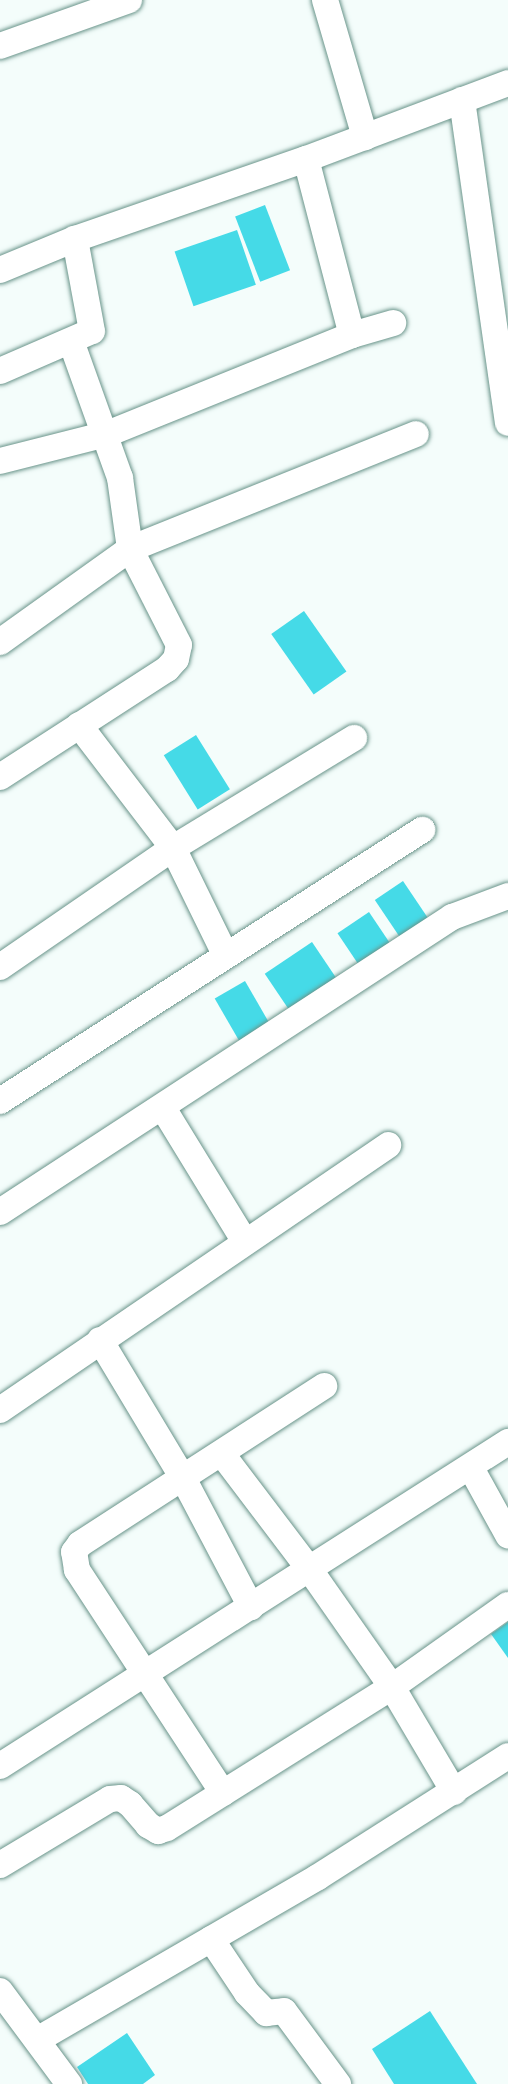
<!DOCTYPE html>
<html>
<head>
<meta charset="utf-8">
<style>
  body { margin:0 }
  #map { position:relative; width:508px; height:2084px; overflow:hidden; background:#f4fdfb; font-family:"PT Sans",sans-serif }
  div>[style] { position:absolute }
  .building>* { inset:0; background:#45dae7; transform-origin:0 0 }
  .roads { filter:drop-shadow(0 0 2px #69948a) drop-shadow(0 0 2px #69948a) }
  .street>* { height:26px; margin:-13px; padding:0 13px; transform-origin:13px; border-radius:13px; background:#fff }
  span { translate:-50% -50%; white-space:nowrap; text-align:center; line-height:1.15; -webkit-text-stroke:4.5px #fff; paint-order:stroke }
</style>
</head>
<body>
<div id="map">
  <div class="building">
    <i style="left:265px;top:205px;width:70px;height:32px;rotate:69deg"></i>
    <i style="left:237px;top:230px;width:58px;height:66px;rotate:71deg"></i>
    <i style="left:304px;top:611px;width:74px;height:40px;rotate:55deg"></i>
    <i style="left:196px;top:735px;width:64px;height:38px;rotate:58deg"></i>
    <i style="left:403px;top:881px;width:53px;height:34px;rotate:56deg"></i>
    <i style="left:369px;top:912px;width:46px;height:38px;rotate:56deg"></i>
    <i style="left:312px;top:942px;width:53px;height:57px;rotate:56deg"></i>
    <i style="left:245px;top:981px;width:59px;height:35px;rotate:60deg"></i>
    <i style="clip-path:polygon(508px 1622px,508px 1658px,491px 1634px)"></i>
    <i style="clip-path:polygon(430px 2011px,477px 2084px,394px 2084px,372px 2049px)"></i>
    <i style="clip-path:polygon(127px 2033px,155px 2075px,143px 2084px,88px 2084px,77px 2067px)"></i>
  </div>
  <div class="roads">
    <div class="street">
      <i style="left:325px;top:0;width:143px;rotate:73.7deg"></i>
      <i style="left:0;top:46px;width:137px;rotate:-19.6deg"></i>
      <i style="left:462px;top:100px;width:326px;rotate:81.9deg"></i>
      <i style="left:306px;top:159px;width:182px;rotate:75.4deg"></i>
      <i style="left:0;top:270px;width:81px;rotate:-22.5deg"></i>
      <i style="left:75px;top:239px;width:244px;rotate:-19.1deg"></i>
      <i style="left:306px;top:159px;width:216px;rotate:-20.6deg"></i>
      <i style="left:0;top:371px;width:100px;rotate:-23.5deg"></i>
      <i style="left:92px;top:331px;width:94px;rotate:-100.5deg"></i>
      <i style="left:0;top:461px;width:110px;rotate:-14.2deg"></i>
      <i style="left:107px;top:434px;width:264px;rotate:-22deg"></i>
      <i style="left:352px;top:335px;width:43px;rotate:-16.3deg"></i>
      <i style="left:0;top:642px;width:160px;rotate:-35.6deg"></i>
      <i style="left:130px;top:549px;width:308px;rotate:-21.9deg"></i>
      <i style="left:79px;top:725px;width:155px;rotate:52.6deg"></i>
      <i style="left:173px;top:848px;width:120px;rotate:63.9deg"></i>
      <i style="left:0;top:777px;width:199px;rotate:-32.9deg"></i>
      <i style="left:167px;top:669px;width:13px;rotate:-48deg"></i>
      <i style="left:176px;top:659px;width:14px;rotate:-78deg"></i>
      <i style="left:179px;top:645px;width:108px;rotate:-117deg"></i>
      <i style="left:130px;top:549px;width:72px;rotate:-98deg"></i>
      <i style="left:120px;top:478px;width:145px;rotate:-109.7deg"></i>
      <i style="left:0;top:967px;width:210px;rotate:-34.5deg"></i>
      <i style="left:173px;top:848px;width:212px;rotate:-31.3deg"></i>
      <i style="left:0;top:1101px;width:502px;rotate:-32.71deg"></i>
      <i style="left:163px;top:1108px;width:157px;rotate:58.5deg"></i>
      <i style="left:0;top:1212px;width:540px;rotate:-33.13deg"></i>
      <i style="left:452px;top:917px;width:60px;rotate:-20.6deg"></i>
      <i style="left:100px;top:1340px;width:161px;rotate:59deg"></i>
      <i style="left:183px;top:1478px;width:146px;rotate:62.2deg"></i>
      <i style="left:0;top:1410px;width:470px;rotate:-34.3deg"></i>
      <i style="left:222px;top:1454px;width:146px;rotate:52.8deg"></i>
      <i style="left:310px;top:1570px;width:143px;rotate:55deg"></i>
      <i style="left:392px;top:1687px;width:122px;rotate:59.4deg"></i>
      <i style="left:471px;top:1468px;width:77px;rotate:61.1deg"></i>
      <i style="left:0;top:1766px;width:603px;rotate:-32.53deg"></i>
      <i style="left:223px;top:1793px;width:267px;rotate:-123.2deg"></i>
      <i style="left:77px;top:1570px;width:18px;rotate:-99deg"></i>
      <i style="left:74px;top:1552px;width:10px;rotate:-53deg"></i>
      <i style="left:80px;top:1544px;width:291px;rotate:-32.9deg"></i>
      <i style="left:0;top:1865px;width:128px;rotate:-31deg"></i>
      <i style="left:110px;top:1799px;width:11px;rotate:-5deg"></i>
      <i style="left:121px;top:1798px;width:11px;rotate:34deg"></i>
      <i style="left:130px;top:1804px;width:28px;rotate:49deg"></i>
      <i style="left:148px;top:1825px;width:12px;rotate:31deg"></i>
      <i style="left:158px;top:1831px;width:9px;rotate:-18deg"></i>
      <i style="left:167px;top:1828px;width:266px;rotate:-32.1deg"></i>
      <i style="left:392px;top:1687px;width:142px;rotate:-35.3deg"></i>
      <i style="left:211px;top:1939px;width:65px;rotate:56.3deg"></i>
      <i style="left:247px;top:1993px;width:28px;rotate:46deg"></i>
      <i style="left:266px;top:2013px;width:18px;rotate:-6deg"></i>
      <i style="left:284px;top:2011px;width:91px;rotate:53.5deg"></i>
      <i style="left:0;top:1991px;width:116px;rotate:53.4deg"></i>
      <i style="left:37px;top:2040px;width:325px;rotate:-30.1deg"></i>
      <i style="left:318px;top:1877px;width:225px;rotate:-32.5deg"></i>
    </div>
  </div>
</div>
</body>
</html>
